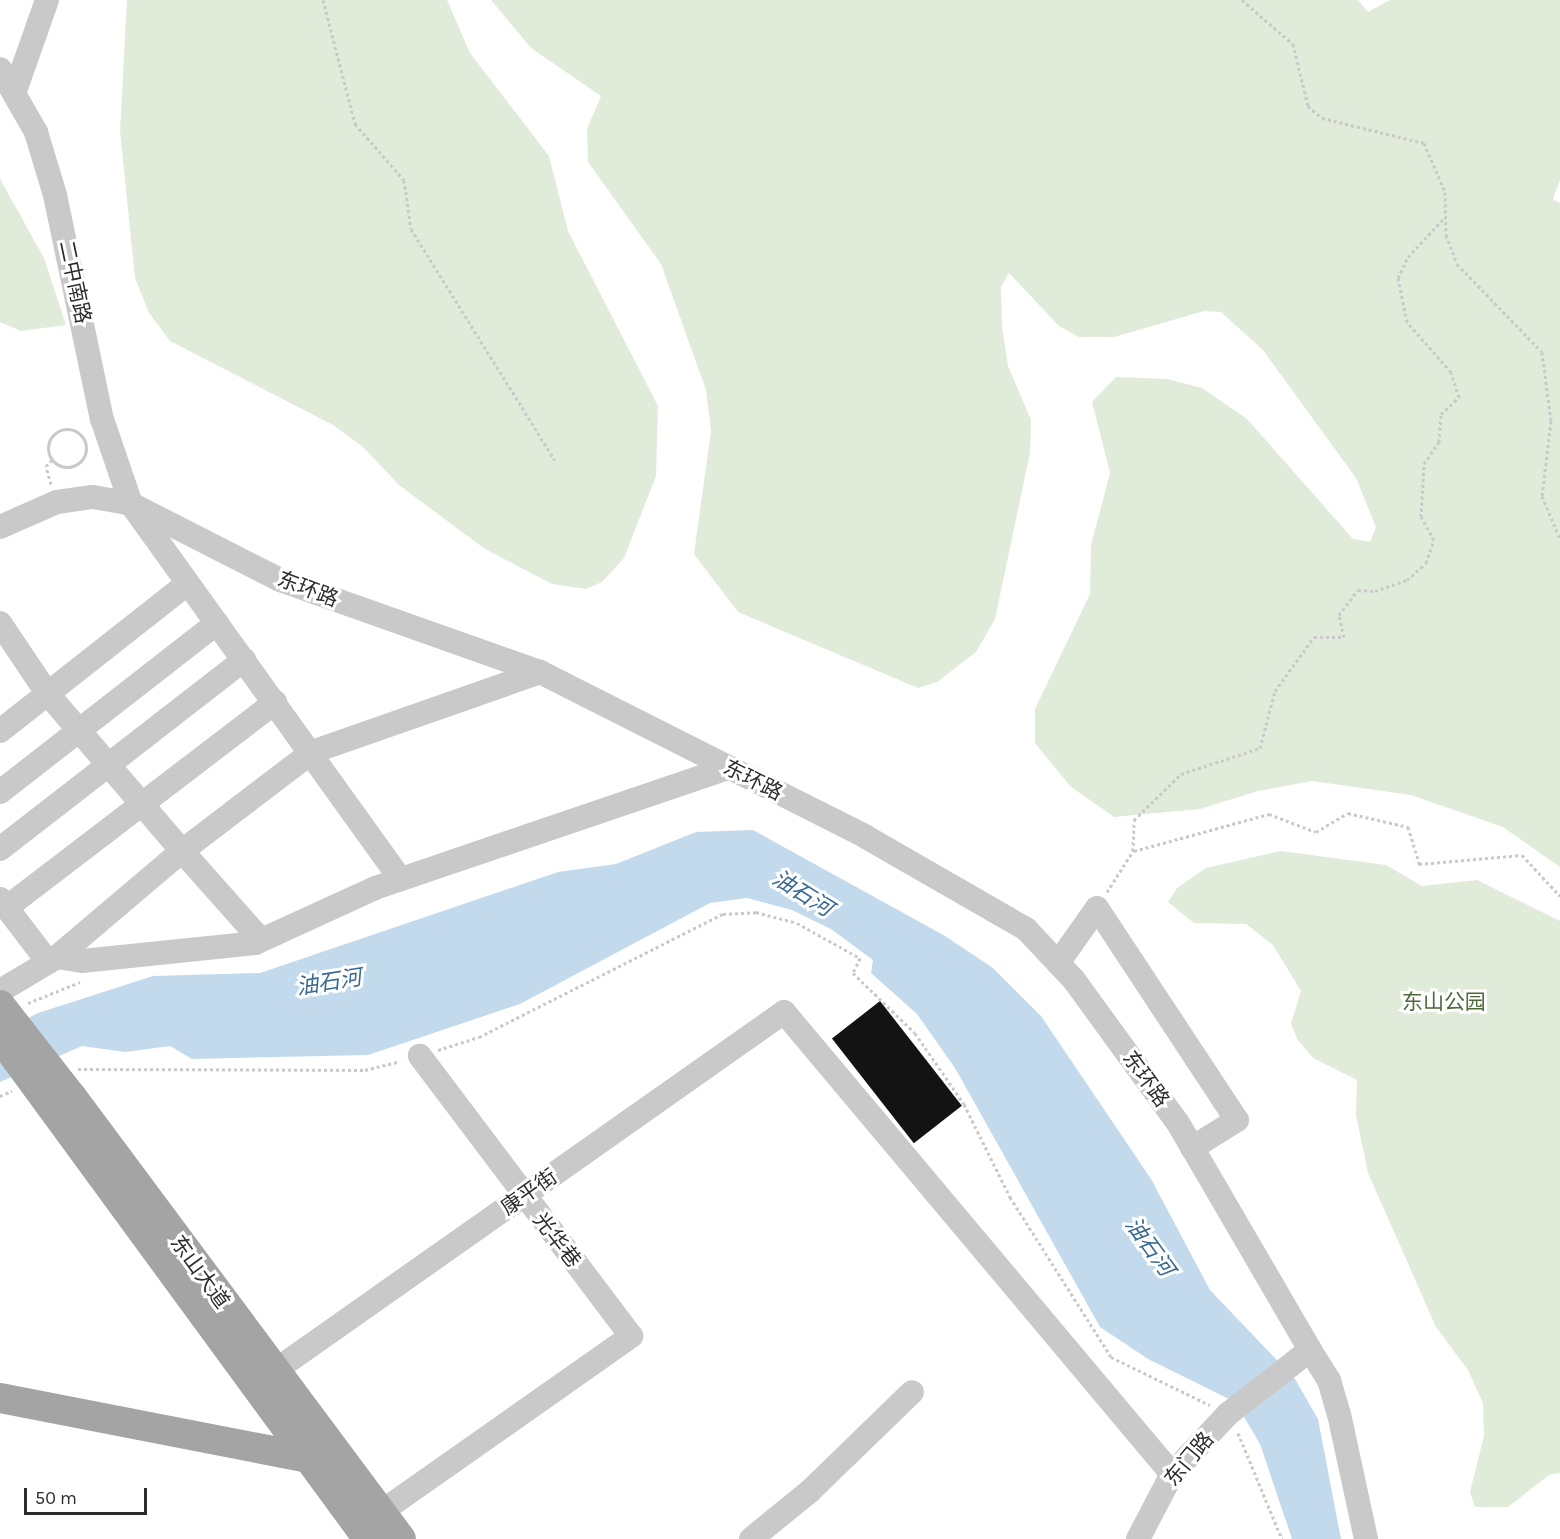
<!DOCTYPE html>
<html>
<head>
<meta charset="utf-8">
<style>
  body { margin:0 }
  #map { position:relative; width:1560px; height:1539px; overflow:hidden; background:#fff; font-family:Karla,"Noto Sans SC",sans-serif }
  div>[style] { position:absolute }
  .green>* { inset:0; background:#e1ebd9 }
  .water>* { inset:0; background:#c3daec }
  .building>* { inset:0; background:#131313; transform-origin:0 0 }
  .path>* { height:3px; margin-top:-1.5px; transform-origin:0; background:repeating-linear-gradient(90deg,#c9c9c9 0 3px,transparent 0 6px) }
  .path>.ring { margin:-1.5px; padding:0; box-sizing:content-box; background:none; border:3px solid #c9c9c9; border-radius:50% }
  .minor>* { height:24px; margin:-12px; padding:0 12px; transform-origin:12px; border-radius:12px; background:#c9c9c9 }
  .major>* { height:30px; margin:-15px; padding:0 15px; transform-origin:15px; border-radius:15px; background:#a4a4a4 }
  .major-bridge>* { height:30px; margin:-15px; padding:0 15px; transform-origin:15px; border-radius:15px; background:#a4a4a4 }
  span { translate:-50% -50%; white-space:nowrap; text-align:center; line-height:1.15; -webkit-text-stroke:6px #fff; paint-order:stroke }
  .street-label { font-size:21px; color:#2c2c2c }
  .park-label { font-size:21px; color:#4c6938 }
  .water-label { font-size:22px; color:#376991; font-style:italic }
  .scale { position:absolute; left:24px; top:1488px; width:123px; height:27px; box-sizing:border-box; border:3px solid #2c2c2c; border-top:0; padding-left:8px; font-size:18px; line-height:21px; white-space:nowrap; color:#2c2c2c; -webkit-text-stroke:4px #fff; paint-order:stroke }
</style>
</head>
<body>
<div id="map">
  <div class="green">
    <i style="clip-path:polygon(127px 0,447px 0,470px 53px,549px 156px,568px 231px,658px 406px,656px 476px,624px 558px,602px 582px,586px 589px,552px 584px,485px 549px,399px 485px,362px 446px,333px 425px,170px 341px,149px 313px,135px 278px,120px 131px)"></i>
    <i style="clip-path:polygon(491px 0,1358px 0,1368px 12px,1390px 0,1560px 0,1560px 180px,1553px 199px,1560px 203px,1560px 867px,1503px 827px,1411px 795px,1312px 781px,1258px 791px,1200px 809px,1114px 817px,1070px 786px,1035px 743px,1035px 709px,1090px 594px,1091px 545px,1110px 473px,1092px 402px,1116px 377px,1167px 379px,1202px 388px,1247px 419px,1353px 539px,1370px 542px,1376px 527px,1356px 478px,1263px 350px,1221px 312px,1204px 311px,1114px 337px,1079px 337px,1059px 326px,1009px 273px,1001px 287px,1002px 326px,1008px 366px,1031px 420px,1030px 453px,995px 619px,976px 652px,937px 682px,918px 688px,738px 612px,694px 554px,711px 431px,706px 390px,661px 264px,588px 162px,587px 129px,601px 96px,531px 48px)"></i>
    <i style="clip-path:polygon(0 179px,44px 258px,66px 325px,21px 331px,0 322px)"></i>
    <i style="clip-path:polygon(1281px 851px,1386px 865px,1422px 886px,1477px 880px,1560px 921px,1560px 1473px,1549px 1475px,1508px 1507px,1475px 1507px,1470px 1492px,1484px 1436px,1483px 1403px,1468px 1370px,1436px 1327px,1368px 1173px,1356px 1115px,1357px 1080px,1313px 1058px,1297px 1039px,1291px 1023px,1301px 991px,1273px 945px,1246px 924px,1194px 923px,1168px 902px,1177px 888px,1206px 868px)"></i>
  </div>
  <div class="water">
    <i style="clip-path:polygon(753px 830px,945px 936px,993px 968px,1041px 1016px,1151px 1179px,1210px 1290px,1295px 1379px,1318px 1419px,1341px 1539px,1292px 1539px,1260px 1444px,1235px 1402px,1148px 1359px,1100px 1327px,955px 1068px,917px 1014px,871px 973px,873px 960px,831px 929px,792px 910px,747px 898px,710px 903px,520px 1004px,368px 1055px,192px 1059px,170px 1046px,125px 1052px,82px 1046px,0 1082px,0 1032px,38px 1013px,153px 976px,260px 973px,558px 872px,616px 864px,696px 832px)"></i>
  </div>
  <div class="building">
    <i style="left:880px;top:1001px;width:133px;height:61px;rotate:52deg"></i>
  </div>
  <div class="path">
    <i style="left:323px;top:0;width:128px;rotate:75.5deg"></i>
    <i style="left:355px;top:124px;width:74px;rotate:48.8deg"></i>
    <i style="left:404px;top:180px;width:49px;rotate:81.9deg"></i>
    <i style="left:411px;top:229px;width:272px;rotate:58.1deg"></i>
    <i style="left:1242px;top:0;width:67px;rotate:40.8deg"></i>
    <i style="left:1293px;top:44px;width:64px;rotate:76.4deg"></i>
    <i style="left:1308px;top:106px;width:18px;rotate:41deg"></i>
    <i style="left:1322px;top:118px;width:105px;rotate:13.8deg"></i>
    <i style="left:1424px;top:143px;width:53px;rotate:66.8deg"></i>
    <i style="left:1445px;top:192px;width:43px;rotate:88.7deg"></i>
    <i style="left:1446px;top:235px;width:31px;rotate:69deg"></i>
    <i style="left:1457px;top:264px;width:122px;rotate:46deg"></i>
    <i style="left:1542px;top:352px;width:70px;rotate:82.6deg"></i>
    <i style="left:1551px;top:421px;width:76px;rotate:96.8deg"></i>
    <i style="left:1542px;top:496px;width:47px;rotate:67.3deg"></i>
    <i class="ring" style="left:48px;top:429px;width:35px;height:35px"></i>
    <i style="left:51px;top:484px;width:19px;rotate:-106deg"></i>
    <i style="left:46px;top:466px;width:8px;rotate:-45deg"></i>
    <i style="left:1134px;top:851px;width:140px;rotate:-15.3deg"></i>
    <i style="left:1269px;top:814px;width:50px;rotate:21deg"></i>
    <i style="left:1316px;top:832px;width:37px;rotate:-31deg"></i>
    <i style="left:1348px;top:813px;width:62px;rotate:13.1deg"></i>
    <i style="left:1408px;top:827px;width:39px;rotate:73deg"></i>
    <i style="left:1419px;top:864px;width:103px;rotate:-5deg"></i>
    <i style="left:1522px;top:855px;width:56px;rotate:47.2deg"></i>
    <i style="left:1107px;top:892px;width:49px;rotate:-57.6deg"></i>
    <i style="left:1133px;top:851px;width:31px;rotate:-88deg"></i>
    <i style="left:1134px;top:820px;width:66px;rotate:-44.4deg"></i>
    <i style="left:1181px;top:774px;width:83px;rotate:-18.2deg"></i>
    <i style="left:1260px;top:748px;width:59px;rotate:-75.3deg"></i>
    <i style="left:1275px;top:691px;width:67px;rotate:-54.2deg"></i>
    <i style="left:1314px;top:637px;width:30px"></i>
    <i style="left:1344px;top:637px;width:23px;rotate:-103deg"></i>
    <i style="left:1339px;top:615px;width:31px;rotate:-53deg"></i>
    <i style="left:1358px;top:590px;width:17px;rotate:3deg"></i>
    <i style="left:1375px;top:591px;width:34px;rotate:-19deg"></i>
    <i style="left:1407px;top:580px;width:25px;rotate:-42deg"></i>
    <i style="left:1426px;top:563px;width:24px;rotate:-71deg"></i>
    <i style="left:1434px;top:540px;width:26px;rotate:-119deg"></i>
    <i style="left:1421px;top:517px;width:53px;rotate:-86.8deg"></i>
    <i style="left:1424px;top:464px;width:27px;rotate:-56deg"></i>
    <i style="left:1439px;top:442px;width:28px;rotate:-86deg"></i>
    <i style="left:1441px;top:414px;width:25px;rotate:-43deg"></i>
    <i style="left:1459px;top:397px;width:26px;rotate:-108deg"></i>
    <i style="left:1451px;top:372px;width:67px;rotate:-131.3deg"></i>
    <i style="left:1407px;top:322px;width:45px;rotate:-101.6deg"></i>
    <i style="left:1398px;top:278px;width:23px;rotate:-65deg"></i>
    <i style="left:1408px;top:257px;width:54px;rotate:-47.2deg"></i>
    <i style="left:28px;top:1003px;width:56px;rotate:-22deg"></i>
    <i style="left:438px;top:1050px;width:43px;rotate:-17.6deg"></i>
    <i style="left:479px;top:1037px;width:273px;rotate:-26.8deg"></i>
    <i style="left:723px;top:914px;width:33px;rotate:-3deg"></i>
    <i style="left:756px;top:912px;width:42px;rotate:15deg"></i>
    <i style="left:797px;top:923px;width:72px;rotate:29.1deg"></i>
    <i style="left:860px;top:958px;width:17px;rotate:115deg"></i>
    <i style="left:853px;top:973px;width:86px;rotate:44.1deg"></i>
    <i style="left:915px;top:1033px;width:86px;rotate:55.4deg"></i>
    <i style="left:964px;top:1104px;width:104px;rotate:63.7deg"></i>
    <i style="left:1010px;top:1197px;width:189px;rotate:57.7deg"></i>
    <i style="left:1111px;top:1357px;width:110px;rotate:25.9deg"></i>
    <i style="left:78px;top:1069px;width:287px;rotate:0.2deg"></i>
    <i style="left:365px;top:1070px;width:36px;rotate:-14deg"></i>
    <i style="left:0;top:1096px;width:13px;rotate:-23deg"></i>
    <i style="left:1238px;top:1433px;width:115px;rotate:67.5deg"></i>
  </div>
  <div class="minor">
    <i style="left:0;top:69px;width:73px;rotate:60.3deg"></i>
    <i style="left:36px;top:132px;width:66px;rotate:73.2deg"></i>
    <i style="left:55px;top:195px;width:229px;rotate:78.2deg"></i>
    <i style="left:102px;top:419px;width:90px;rotate:71.2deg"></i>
    <i style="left:131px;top:504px;width:462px;rotate:54.3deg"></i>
    <i style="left:16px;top:88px;width:93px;rotate:-70.6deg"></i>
    <i style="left:0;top:527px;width:62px;rotate:-23.7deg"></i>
    <i style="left:57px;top:502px;width:36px;rotate:-8deg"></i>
    <i style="left:93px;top:497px;width:39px;rotate:10deg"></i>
    <i style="left:131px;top:504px;width:167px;rotate:27deg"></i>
    <i style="left:280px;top:580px;width:276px;rotate:19.5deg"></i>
    <i style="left:540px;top:672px;width:365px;rotate:26.8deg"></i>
    <i style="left:866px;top:837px;width:185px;rotate:29.9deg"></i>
    <i style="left:1026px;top:929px;width:70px;rotate:46.7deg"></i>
    <i style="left:1074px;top:980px;width:177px;rotate:54deg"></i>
    <i style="left:1178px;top:1123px;width:263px;rotate:59.8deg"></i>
    <i style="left:0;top:623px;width:84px;rotate:56.1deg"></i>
    <i style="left:47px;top:693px;width:208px;rotate:49.5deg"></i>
    <i style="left:182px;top:851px;width:163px;rotate:-37.3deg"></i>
    <i style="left:312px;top:752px;width:242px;rotate:-19.3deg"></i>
    <i style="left:0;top:731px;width:239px;rotate:-38.2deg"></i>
    <i style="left:0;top:792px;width:275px;rotate:-37.9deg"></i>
    <i style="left:0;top:849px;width:309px;rotate:-37.8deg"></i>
    <i style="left:0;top:899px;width:79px;rotate:52.7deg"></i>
    <i style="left:6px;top:908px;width:339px;rotate:-37.4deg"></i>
    <i style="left:57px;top:957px;width:25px;rotate:9deg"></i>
    <i style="left:82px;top:961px;width:174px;rotate:-5.9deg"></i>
    <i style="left:255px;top:943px;width:132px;rotate:-24.6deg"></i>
    <i style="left:375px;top:888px;width:373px;rotate:-18.8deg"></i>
    <i style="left:1058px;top:963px;width:67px;rotate:-54.7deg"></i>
    <i style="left:1097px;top:908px;width:254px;rotate:56.6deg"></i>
    <i style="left:1237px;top:1120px;width:53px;rotate:148.1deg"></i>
    <i style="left:0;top:991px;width:66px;rotate:-30.8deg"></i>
    <i style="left:57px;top:957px;width:164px;rotate:-40.3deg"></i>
    <i style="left:182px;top:851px;width:119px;rotate:48.4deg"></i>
    <i style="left:273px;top:1372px;width:625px;rotate:-35.16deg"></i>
    <i style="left:784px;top:1012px;width:603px;rotate:49.98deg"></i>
    <i style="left:381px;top:1512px;width:306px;rotate:-35.1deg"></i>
    <i style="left:631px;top:1336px;width:351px;rotate:-127deg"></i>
    <i style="left:751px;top:1539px;width:76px;rotate:-39.1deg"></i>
    <i style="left:810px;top:1491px;width:142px;rotate:-44.1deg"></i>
    <i style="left:1138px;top:1539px;width:73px;rotate:-62.4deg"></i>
    <i style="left:1172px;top:1474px;width:82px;rotate:-47deg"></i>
    <i style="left:1228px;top:1414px;width:104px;rotate:-38deg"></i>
    <i style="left:1310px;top:1350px;width:36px;rotate:58deg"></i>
    <i style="left:1329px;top:1380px;width:35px;rotate:74deg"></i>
    <i style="left:1339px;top:1414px;width:128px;rotate:77.8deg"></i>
  </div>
  <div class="major">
    <i style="left:0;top:1037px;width:622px;rotate:53.76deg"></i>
    <i style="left:72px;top:1097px;width:551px;rotate:53.34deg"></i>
    <i style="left:0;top:1398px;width:321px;rotate:11deg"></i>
  </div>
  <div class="major-bridge">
    <i style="left:0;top:1005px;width:117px;rotate:52deg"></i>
  </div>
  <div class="street-label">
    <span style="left:75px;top:282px;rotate:78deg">二中南路</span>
    <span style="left:308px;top:589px;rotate:21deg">东环路</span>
    <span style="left:753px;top:780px;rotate:27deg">东环路</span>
    <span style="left:1146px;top:1079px;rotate:54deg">东环路</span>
    <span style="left:529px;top:1192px;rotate:-35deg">康平街</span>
    <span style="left:557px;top:1240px;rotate:52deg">光华巷</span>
    <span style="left:200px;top:1272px;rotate:54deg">东山大道</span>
    <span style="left:1189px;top:1459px;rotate:-50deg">东门路</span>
  </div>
  <div class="park-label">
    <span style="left:1444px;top:1002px">东山公园</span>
  </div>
  <div class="water-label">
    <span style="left:802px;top:894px;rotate:32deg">油石河</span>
    <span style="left:329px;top:983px;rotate:-9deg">油石河</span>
    <span style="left:1149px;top:1247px;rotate:54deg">油石河</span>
  </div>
  <div class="scale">50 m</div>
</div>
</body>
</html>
